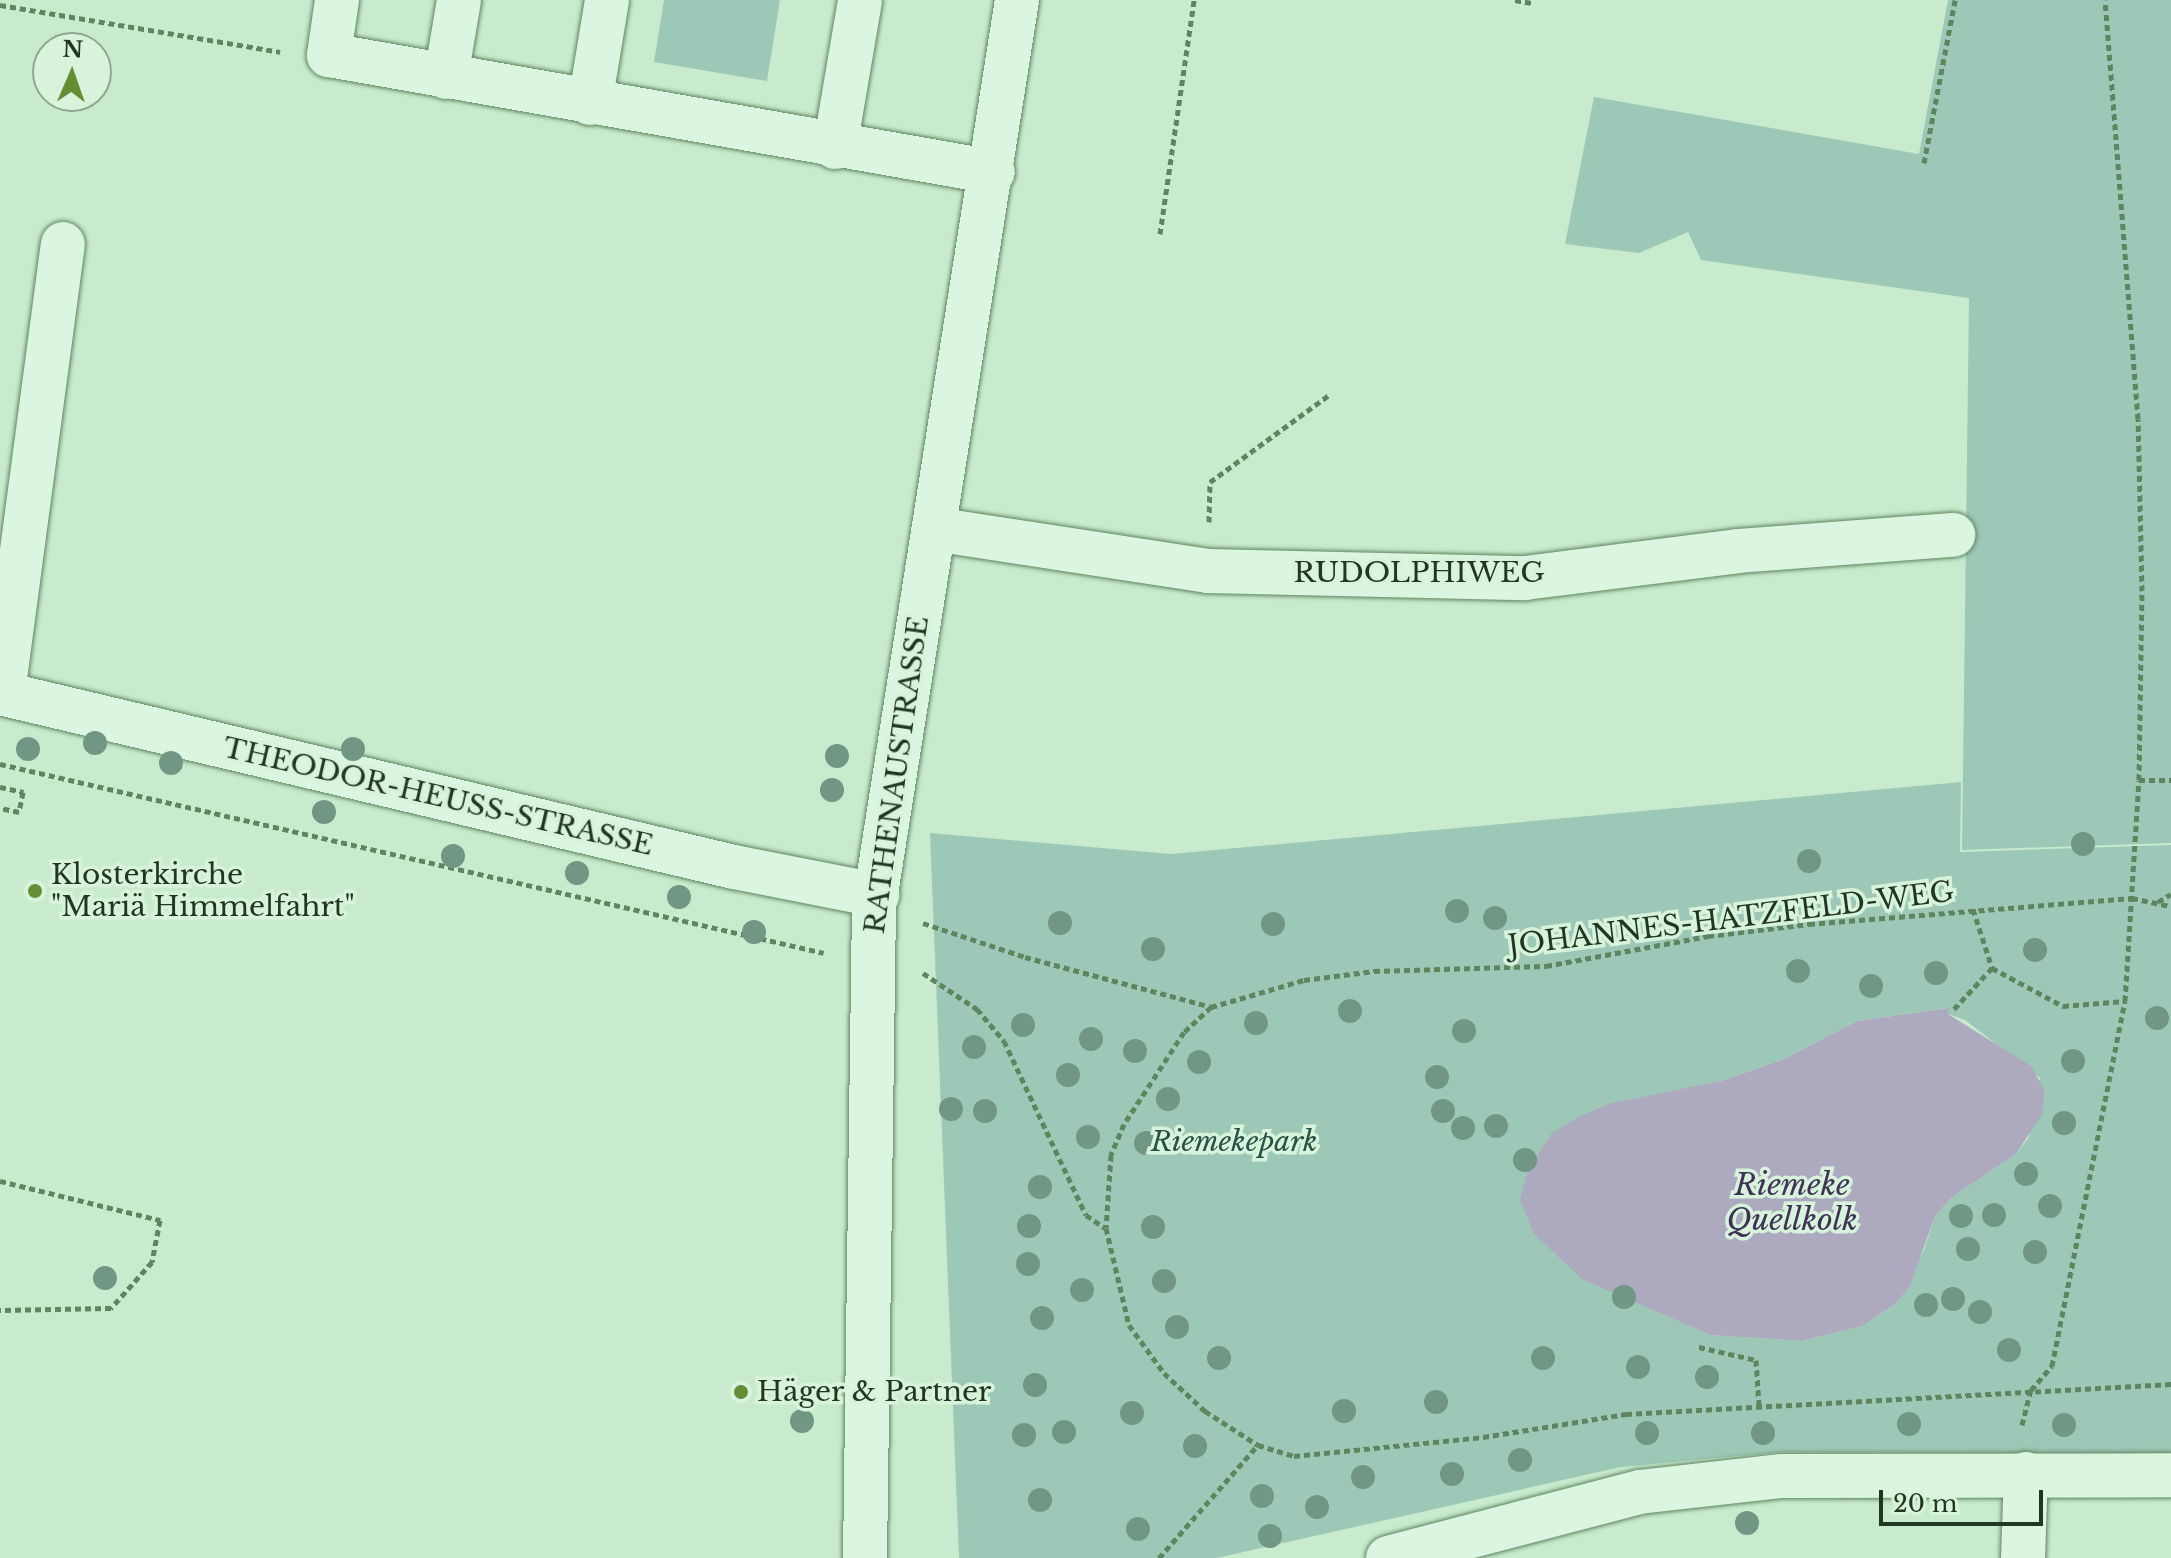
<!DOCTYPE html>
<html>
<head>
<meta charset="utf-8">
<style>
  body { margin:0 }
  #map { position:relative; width:2171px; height:1558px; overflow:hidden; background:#c8ebce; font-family:"Libre Baskerville",serif }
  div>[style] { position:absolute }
  .green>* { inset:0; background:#9dc8b7 }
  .water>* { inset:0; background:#ada9bf }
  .path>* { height:5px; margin-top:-2.5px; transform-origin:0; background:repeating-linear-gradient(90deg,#5f855f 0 6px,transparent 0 10px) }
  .roads { filter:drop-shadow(0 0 2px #5f855f) drop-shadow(0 0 2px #5f855f) }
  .minor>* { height:44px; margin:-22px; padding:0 22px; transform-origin:22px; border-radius:22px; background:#dbf6e0 }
  .trees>* { width:24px; height:24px; margin:-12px; border-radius:50%; background:#719684 }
  .dots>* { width:22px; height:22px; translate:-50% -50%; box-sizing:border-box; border:4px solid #d7f3dc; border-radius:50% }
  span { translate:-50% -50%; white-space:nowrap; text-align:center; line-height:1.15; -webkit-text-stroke:7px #d7f3dc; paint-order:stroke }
  .street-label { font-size:28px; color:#223721 }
  .poi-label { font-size:28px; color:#223721 }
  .left { translate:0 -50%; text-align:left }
  .park-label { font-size:28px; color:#295147; font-style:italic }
  .water-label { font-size:30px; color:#403255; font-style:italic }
  .north { position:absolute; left:32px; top:32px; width:80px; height:80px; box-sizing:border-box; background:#d7f3dc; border:2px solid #8fa891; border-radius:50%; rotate:2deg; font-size:22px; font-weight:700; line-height:32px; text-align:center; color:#223721 }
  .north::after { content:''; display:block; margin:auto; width:28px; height:36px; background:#648e34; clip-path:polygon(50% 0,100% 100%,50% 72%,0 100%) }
  .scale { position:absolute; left:1879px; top:1490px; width:164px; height:36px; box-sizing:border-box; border:4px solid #223721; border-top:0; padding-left:10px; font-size:24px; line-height:28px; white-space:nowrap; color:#223721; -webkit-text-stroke:6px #d7f3dc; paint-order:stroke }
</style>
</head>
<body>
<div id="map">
  <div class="green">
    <i style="clip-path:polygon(664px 0,780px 0,767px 81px,654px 62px)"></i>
    <i style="clip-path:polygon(1948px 0,2171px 0,2171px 843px,1962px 850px,1969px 298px,1701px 260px,1688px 232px,1639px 253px,1565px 244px,1594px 97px,1919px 154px)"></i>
    <i style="clip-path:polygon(evenodd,1961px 782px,1960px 852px,2171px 845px,2171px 1453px,1780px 1452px,1621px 1467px,1217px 1558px,959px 1558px,930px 833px,1171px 854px,1961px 782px,1948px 1008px,1948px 1014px,1965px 1020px,2040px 1078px,2029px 1137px,2016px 1154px,1951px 1198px,1935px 1216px,1924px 1250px,1895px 1304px,1863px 1326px,1801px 1341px,1710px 1335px,1584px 1279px,1534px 1234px,1721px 1081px,1784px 1059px,1857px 1021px,1948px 1008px)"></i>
  </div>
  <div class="water">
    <i style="clip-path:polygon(1949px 1008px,1948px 1014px,2031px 1066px,2044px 1089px,2043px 1113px,2016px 1154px,1951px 1198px,1935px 1216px,1910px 1286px,1895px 1304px,1863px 1326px,1801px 1341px,1710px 1335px,1582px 1279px,1534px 1234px,1520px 1200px,1528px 1170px,1552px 1133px,1579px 1117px,1608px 1104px,1721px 1081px,1784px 1059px,1857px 1021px)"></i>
  </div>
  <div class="path">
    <i style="left:1515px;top:0;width:17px;rotate:10deg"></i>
    <i style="left:0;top:5px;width:284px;rotate:9.5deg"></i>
    <i style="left:1924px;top:163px;width:166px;rotate:-79.2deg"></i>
    <i style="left:1160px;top:234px;width:236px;rotate:-81.7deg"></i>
    <i style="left:1209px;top:522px;width:40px;rotate:-88.6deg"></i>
    <i style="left:1210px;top:482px;width:147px;rotate:-36.2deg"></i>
    <i style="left:0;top:764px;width:845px;rotate:12.92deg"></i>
    <i style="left:2139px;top:780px;width:32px"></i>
    <i style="left:0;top:787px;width:24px;rotate:12deg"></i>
    <i style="left:23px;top:792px;width:20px;rotate:101deg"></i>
    <i style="left:19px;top:812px;width:19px;rotate:-168deg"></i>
    <i style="left:2158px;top:902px;width:15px;rotate:-32deg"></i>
    <i style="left:1973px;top:909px;width:62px;rotate:72.1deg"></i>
    <i style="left:1992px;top:968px;width:81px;rotate:28.2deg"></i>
    <i style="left:2063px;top:1006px;width:62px;rotate:-4.6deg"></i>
    <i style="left:923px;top:923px;width:108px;rotate:18.4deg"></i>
    <i style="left:1025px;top:957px;width:193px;rotate:15deg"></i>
    <i style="left:1211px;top:1007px;width:97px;rotate:-16.2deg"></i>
    <i style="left:1304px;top:980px;width:71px;rotate:-7.3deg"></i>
    <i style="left:1374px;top:971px;width:172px;rotate:-1.7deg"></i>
    <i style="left:1546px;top:966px;width:165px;rotate:-10.5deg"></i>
    <i style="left:1708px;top:936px;width:102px;rotate:-6.8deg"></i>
    <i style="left:1809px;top:924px;width:324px;rotate:-4.6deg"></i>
    <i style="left:2132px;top:898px;width:40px;rotate:12deg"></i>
    <i style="left:923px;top:973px;width:65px;rotate:33.7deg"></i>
    <i style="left:977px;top:1009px;width:42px;rotate:49.8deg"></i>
    <i style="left:1004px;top:1041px;width:192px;rotate:64.8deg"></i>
    <i style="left:1086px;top:1215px;width:23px;rotate:34deg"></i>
    <i style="left:1211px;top:1007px;width:37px;rotate:137deg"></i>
    <i style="left:1184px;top:1032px;width:110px;rotate:123.1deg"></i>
    <i style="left:1124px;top:1124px;width:34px;rotate:113deg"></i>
    <i style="left:1111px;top:1155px;width:73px;rotate:93.9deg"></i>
    <i style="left:1106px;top:1228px;width:100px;rotate:76.7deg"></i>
    <i style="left:1129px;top:1325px;width:59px;rotate:53.9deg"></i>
    <i style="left:1164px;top:1373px;width:56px;rotate:42.8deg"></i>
    <i style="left:1205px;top:1411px;width:63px;rotate:32.7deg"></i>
    <i style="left:1258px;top:1445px;width:38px;rotate:17deg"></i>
    <i style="left:1294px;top:1456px;width:190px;rotate:-5.7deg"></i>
    <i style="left:1483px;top:1437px;width:145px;rotate:-9.1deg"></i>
    <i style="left:1626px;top:1414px;width:546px;rotate:-3.15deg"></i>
    <i style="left:1954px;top:1009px;width:56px;rotate:-47.2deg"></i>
    <i style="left:0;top:1181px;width:165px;rotate:13.7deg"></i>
    <i style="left:160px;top:1220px;width:43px;rotate:100.8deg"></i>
    <i style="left:152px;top:1262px;width:62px;rotate:131.7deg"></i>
    <i style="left:111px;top:1308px;width:111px;rotate:179deg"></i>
    <i style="left:1699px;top:1347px;width:58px;rotate:12.8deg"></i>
    <i style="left:1756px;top:1360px;width:45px;rotate:86.2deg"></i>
    <i style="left:2022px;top:1425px;width:36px;rotate:-76deg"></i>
    <i style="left:2031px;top:1390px;width:32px;rotate:-49deg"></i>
    <i style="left:2052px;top:1366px;width:372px;rotate:-78.7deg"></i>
    <i style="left:2125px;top:1001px;width:221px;rotate:-86.4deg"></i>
    <i style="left:2139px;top:780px;width:189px;rotate:-89.1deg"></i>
    <i style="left:2142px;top:591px;width:172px;rotate:-91.3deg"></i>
    <i style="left:2138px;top:419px;width:420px;rotate:-94.5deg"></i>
    <i style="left:1159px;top:1558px;width:150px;rotate:-48.8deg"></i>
  </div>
  <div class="roads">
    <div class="minor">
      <i style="left:337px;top:0;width:56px;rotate:98.3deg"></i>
      <i style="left:329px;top:55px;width:674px;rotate:9.99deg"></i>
      <i style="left:446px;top:77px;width:78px;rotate:-80.4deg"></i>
      <i style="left:590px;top:103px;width:104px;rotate:-80.6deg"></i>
      <i style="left:835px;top:147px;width:148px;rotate:-80.3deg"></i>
      <i style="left:934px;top:529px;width:277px;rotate:8.7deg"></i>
      <i style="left:1208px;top:571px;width:317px;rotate:1.3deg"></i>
      <i style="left:1525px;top:578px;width:215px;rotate:-7.2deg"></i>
      <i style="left:1738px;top:551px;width:216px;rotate:-4.3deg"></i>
      <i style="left:0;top:693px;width:754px;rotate:13.34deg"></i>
      <i style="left:734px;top:867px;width:146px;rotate:11.1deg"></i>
      <i style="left:3px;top:693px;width:453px;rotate:-82.4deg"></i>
      <i style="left:865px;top:1558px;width:652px;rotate:-89.21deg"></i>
      <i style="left:874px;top:906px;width:917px;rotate:-81.03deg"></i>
      <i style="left:1388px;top:1558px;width:260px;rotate:-14.7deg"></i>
      <i style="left:1639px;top:1492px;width:144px;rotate:-6.4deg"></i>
      <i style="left:1782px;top:1476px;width:389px;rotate:-0.1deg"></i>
      <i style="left:2023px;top:1558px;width:84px;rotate:-88deg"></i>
    </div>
  </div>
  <div class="trees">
    <i style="left:95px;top:743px"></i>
    <i style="left:28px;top:749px"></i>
    <i style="left:353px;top:749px"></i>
    <i style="left:837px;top:756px"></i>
    <i style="left:171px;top:763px"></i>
    <i style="left:832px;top:790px"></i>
    <i style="left:324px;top:812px"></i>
    <i style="left:2083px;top:844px"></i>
    <i style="left:453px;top:856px"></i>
    <i style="left:1809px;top:861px"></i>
    <i style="left:577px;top:873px"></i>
    <i style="left:679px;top:897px"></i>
    <i style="left:1457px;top:911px"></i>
    <i style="left:1495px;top:918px"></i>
    <i style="left:1060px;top:923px"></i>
    <i style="left:1273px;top:924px"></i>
    <i style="left:754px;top:932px"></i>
    <i style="left:1153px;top:949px"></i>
    <i style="left:2035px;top:950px"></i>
    <i style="left:1798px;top:971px"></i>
    <i style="left:1936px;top:973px"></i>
    <i style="left:1871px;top:986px"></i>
    <i style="left:1350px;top:1011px"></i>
    <i style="left:2157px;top:1018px"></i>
    <i style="left:1256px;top:1023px"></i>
    <i style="left:1023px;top:1025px"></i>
    <i style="left:1464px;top:1031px"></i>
    <i style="left:1091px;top:1039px"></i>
    <i style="left:974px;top:1047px"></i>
    <i style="left:1135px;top:1051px"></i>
    <i style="left:2073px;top:1061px"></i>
    <i style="left:1199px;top:1062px"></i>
    <i style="left:1068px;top:1075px"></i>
    <i style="left:1437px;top:1077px"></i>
    <i style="left:1168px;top:1099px"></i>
    <i style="left:951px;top:1109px"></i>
    <i style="left:985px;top:1111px"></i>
    <i style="left:1443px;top:1111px"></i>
    <i style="left:2064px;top:1123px"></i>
    <i style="left:1496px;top:1126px"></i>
    <i style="left:1463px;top:1128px"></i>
    <i style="left:1088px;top:1137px"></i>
    <i style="left:1146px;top:1143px"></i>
    <i style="left:1525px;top:1160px"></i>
    <i style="left:2026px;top:1174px"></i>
    <i style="left:1040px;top:1187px"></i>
    <i style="left:2050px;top:1206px"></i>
    <i style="left:1994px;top:1215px"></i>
    <i style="left:1961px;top:1216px"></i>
    <i style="left:1029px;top:1226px"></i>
    <i style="left:1153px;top:1227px"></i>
    <i style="left:1968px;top:1249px"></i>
    <i style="left:2035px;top:1252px"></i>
    <i style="left:1028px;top:1264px"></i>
    <i style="left:105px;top:1278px"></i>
    <i style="left:1164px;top:1281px"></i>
    <i style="left:1082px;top:1290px"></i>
    <i style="left:1624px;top:1297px"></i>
    <i style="left:1953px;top:1299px"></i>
    <i style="left:1926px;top:1305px"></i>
    <i style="left:1980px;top:1312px"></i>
    <i style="left:1042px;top:1318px"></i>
    <i style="left:1177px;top:1327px"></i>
    <i style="left:2009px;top:1350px"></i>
    <i style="left:1219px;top:1358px"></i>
    <i style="left:1543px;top:1358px"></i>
    <i style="left:1638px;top:1367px"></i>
    <i style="left:1707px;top:1377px"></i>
    <i style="left:1035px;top:1385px"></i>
    <i style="left:1436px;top:1402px"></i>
    <i style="left:1344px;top:1411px"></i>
    <i style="left:1132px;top:1413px"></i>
    <i style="left:802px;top:1421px"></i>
    <i style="left:1909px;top:1424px"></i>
    <i style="left:2064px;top:1425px"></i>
    <i style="left:1064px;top:1432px"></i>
    <i style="left:1647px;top:1433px"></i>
    <i style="left:1763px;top:1433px"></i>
    <i style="left:1024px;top:1435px"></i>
    <i style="left:1195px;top:1446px"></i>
    <i style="left:1520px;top:1460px"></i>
    <i style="left:1452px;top:1474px"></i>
    <i style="left:1363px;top:1477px"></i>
    <i style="left:1262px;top:1496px"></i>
    <i style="left:1040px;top:1500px"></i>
    <i style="left:1317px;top:1507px"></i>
    <i style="left:1747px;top:1523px"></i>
    <i style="left:1138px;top:1529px"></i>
    <i style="left:1270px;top:1536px"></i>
  </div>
  <div class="dots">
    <i style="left:35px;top:891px;background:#648e34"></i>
    <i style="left:741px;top:1392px;background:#648e34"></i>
  </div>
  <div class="street-label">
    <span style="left:1419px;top:573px">RUDOLPHIWEG</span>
    <span style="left:897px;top:775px;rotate:-82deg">RATHENAUSTRASSE</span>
    <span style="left:438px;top:797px;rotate:13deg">THEODOR-HEUSS-STRASSE</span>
    <span style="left:1731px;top:919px;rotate:-7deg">JOHANNES-HATZFELD-WEG</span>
  </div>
  <div class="poi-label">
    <span class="left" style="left:51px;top:891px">Klosterkirche<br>"Mariä Himmelfahrt"</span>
    <span class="left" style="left:757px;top:1392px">Häger &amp; Partner</span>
  </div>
  <div class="park-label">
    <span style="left:1234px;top:1142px">Riemekepark</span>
  </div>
  <div class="water-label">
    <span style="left:1792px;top:1202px">Riemeke<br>Quellkolk</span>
  </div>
  <div class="north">N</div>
  <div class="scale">20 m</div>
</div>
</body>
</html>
